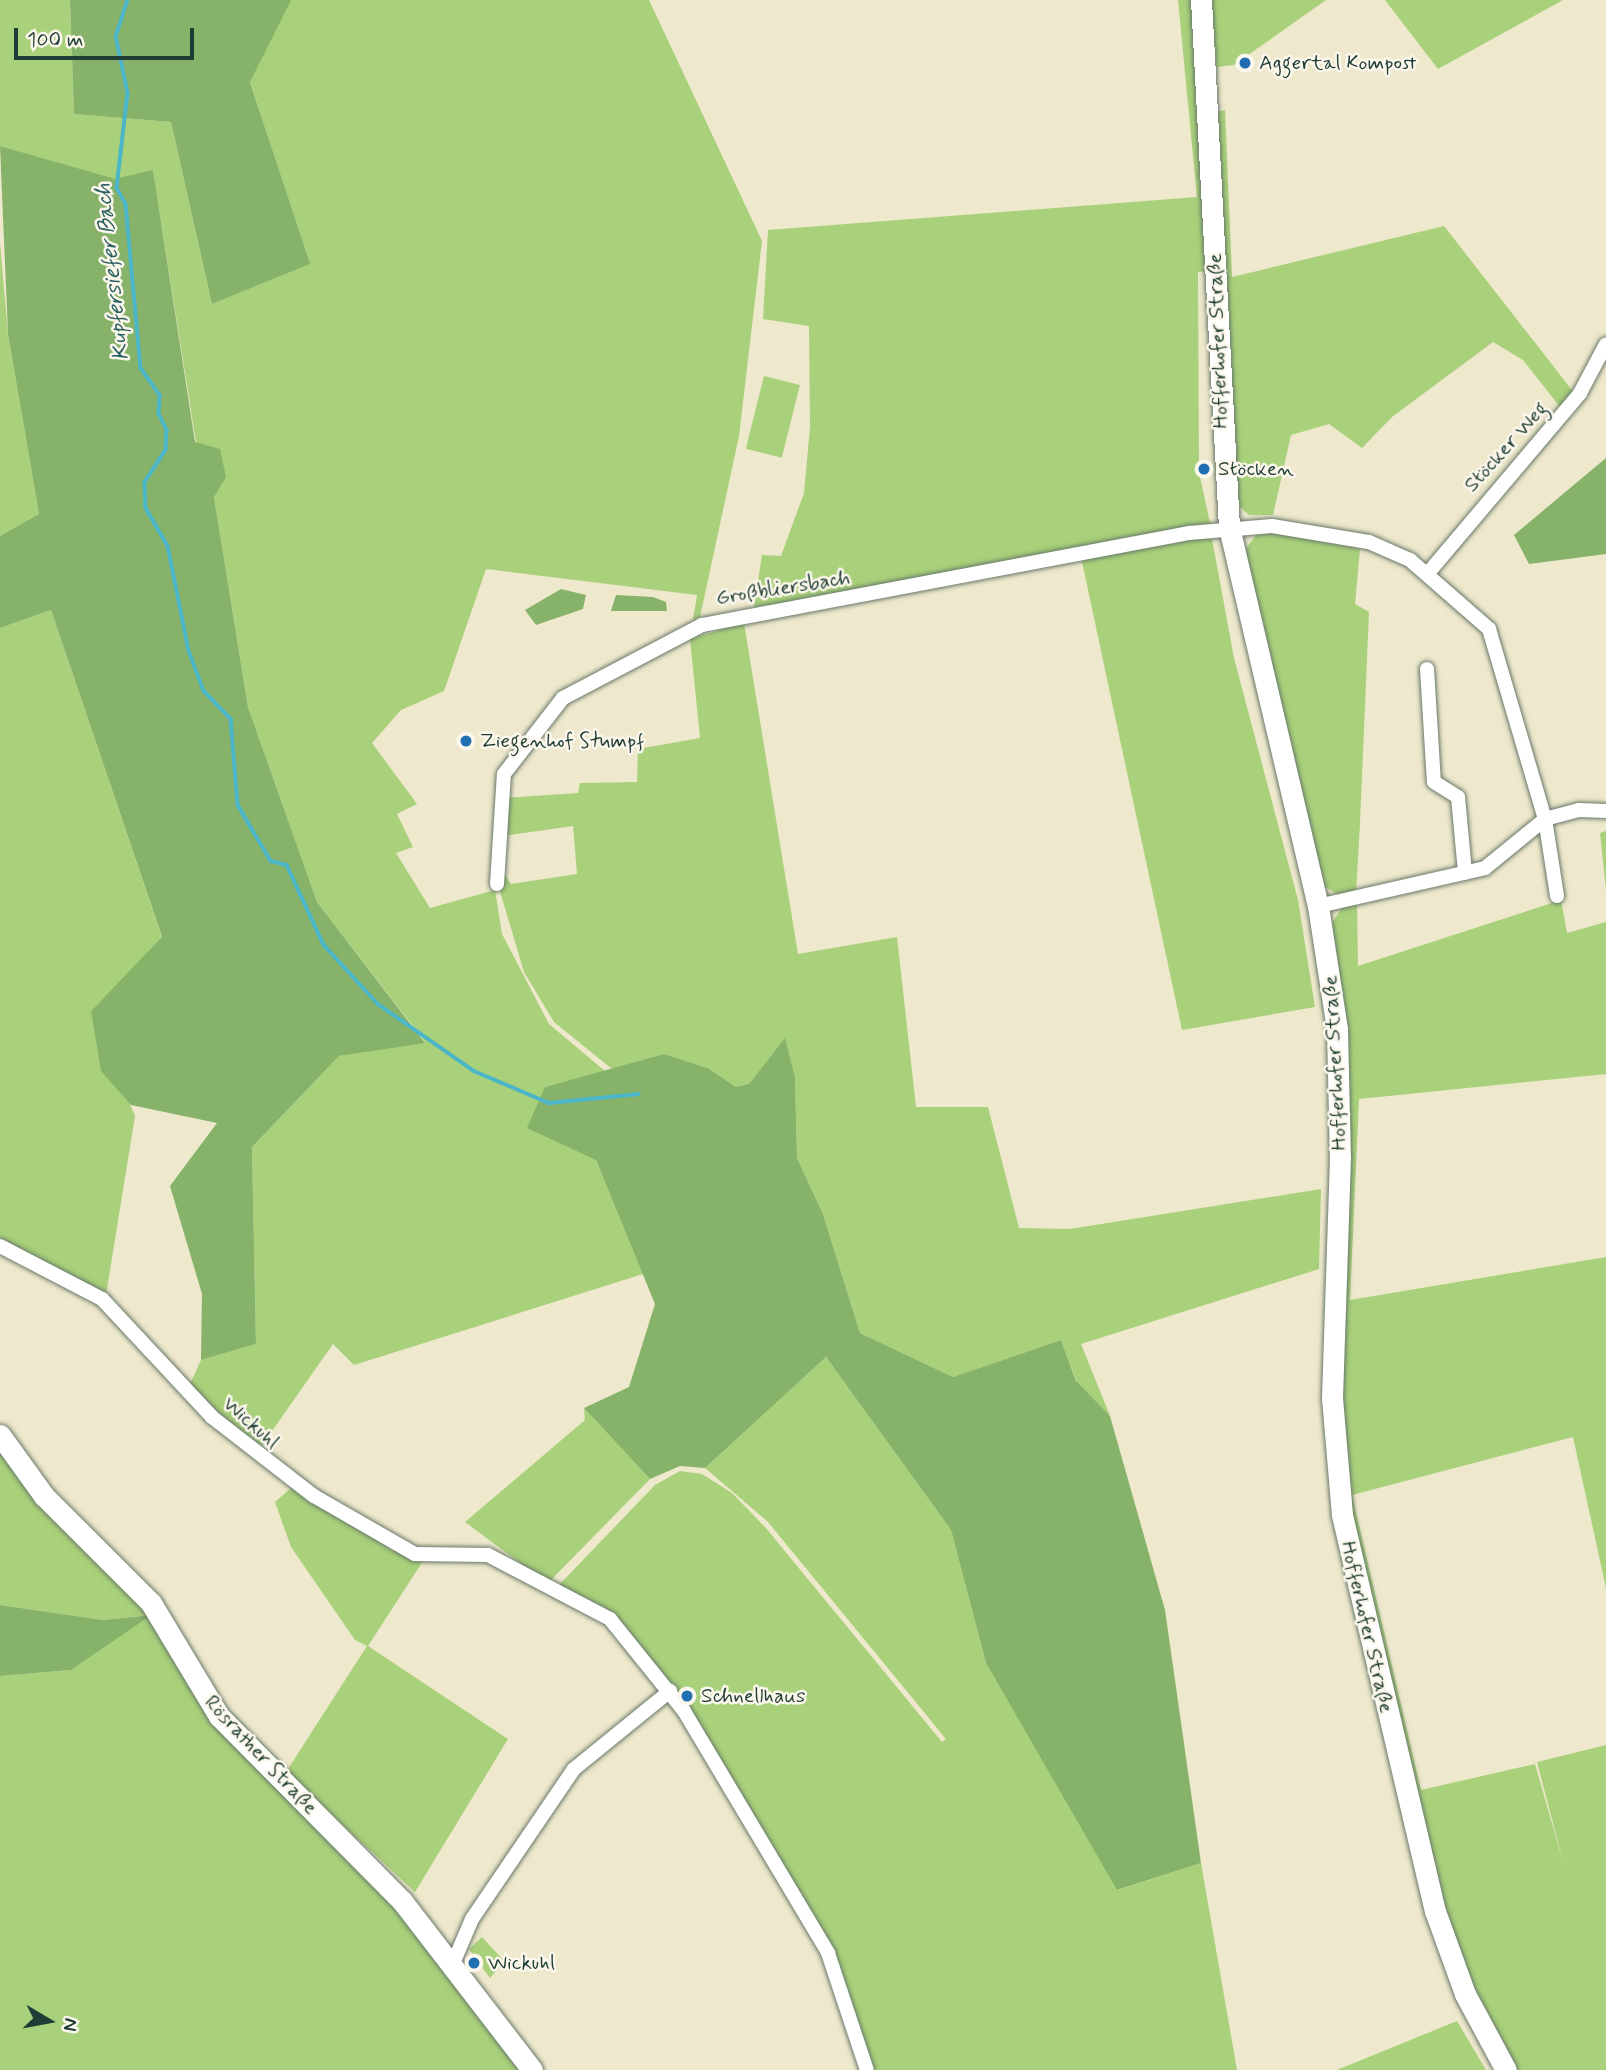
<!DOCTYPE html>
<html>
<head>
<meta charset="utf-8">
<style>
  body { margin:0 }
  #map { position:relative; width:1606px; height:2070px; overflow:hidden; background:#eee8cc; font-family:Mynerve,sans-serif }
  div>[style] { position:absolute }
  .green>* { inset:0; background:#a9d07a; transform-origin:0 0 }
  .forest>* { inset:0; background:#86b26a }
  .stream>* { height:3.5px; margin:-1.75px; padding:0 1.75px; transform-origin:1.75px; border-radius:1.75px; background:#4cb6c9 }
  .roads { filter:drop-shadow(0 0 2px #677969) drop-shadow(0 0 2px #677969) }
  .street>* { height:14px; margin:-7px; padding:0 7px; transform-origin:7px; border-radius:7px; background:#fff }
  .secondary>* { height:21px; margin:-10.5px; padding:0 10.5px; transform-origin:10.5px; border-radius:10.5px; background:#fff }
  .dots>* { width:19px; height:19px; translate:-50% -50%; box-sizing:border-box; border:4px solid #fbf7ec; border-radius:50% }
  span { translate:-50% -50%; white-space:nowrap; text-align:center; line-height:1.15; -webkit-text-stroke:5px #fbf7ec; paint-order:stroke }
  .poi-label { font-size:21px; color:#1f3d34 }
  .left { translate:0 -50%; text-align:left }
  .street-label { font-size:21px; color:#1f3d34 }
  .water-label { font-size:23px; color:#2c6161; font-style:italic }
  .north { position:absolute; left:14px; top:1986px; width:70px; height:70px; -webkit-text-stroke:5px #fbf7ec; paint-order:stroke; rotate:100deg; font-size:19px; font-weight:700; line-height:28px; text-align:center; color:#1f3d34 }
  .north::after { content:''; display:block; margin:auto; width:24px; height:32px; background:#1f3d34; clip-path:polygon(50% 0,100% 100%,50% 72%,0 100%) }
  .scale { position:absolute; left:14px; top:28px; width:180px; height:32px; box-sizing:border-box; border:4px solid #1f3d34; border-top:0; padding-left:9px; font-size:21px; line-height:24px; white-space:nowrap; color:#1f3d34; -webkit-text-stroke:5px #fbf7ec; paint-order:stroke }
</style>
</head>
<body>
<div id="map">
  <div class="green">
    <i style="clip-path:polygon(0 0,70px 0,74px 114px,171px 122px,212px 304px,309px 264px,250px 81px,290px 0,649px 0,762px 241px,739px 436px,700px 617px,693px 620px,697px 595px,486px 569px,444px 691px,401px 710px,372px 743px,417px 804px,397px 814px,413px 847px,396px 853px,430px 908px,495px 890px,502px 934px,549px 1024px,605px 1071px,545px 1087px,596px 1160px,643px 1274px,354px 1365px,333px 1344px,258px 1451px,190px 1384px,201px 1360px,256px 1344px,252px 1147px,339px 1056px,425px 1042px,317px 902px,248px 707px,214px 497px,196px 442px,153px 171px,115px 180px,0 146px)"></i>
    <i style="clip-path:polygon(1178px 0,1191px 0,1203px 139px,1209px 271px,1198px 272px,1199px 472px,1210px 523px,860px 594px,754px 607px,762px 555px,781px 556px,804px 493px,810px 427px,809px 326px,763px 319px,768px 230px,1197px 197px)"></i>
    <i style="clip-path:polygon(1209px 0,1326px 0,1234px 65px,1217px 67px)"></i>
    <i style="clip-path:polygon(1385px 0,1563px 0,1438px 69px)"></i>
    <i style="clip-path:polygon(1225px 110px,1232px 277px,1444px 226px,1575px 394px,1560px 407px,1523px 360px,1493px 342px,1392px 417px,1362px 448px,1329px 424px,1291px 435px,1273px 515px,1249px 515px,1238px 505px,1217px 112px)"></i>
    <i style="clip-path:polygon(0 243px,8px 334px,39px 514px,0 536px)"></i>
    <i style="left:764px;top:376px;width:37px;height:75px;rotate:14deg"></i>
    <i style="clip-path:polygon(1273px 533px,1360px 549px,1355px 604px,1369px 612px,1360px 823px,1356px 894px,1342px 897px,1320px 884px,1244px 551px,1257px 534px)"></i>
    <i style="clip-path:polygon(1192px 537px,1212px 539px,1234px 658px,1298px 900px,1315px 1007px,1182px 1030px,1081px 557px)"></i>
    <i style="clip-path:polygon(51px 610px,162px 938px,91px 1011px,135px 1116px,106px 1295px,0 1242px,0 628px)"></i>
    <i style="clip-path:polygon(744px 623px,798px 954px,897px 937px,916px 1107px,988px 1107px,1019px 1228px,1070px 1229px,1321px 1189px,1319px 1269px,1081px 1344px,1110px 1416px,1078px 1385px,1061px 1340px,953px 1377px,860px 1333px,823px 1214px,797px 1158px,795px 1077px,785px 1039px,749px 1084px,736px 1087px,708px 1068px,664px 1054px,612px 1069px,554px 1022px,524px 972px,499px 888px,498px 864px,511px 884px,577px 874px,573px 826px,502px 836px,506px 798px,578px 793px,580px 783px,637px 782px,638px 749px,700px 738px,690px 639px)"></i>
    <i style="clip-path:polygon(1606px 831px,1606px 890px,1600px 833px)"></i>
    <i style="clip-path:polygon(1561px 900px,1567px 933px,1606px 922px,1606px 1074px,1359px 1099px,1350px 1300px,1606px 1257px,1606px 1588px,1573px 1437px,1352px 1495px,1421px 1790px,1535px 1764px,1564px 1865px,1537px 1762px,1606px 1745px,1606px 2070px,1518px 2070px,1484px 2005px,1481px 2013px,1446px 1928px,1344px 1496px,1330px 926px,1343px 906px,1357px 903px,1358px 966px)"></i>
    <i style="clip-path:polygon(826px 1357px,951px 1530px,986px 1663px,1118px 1890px,1201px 1863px,1237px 2070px,871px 2070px,832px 1948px,630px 1633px,559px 1585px,655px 1485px,680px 1471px,702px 1474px,732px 1493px,765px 1527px,942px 1742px,946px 1739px,768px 1522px,705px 1468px)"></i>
    <i style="clip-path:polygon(584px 1408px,650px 1479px,549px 1582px,543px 1580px,465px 1522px,585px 1420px)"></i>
    <i style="clip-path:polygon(0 1445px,151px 1615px,210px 1720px,426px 1939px,524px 2070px,0 2070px,0 1676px,71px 1670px,149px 1615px,103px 1620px,0 1605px)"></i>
    <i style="clip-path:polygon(291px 1488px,392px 1550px,423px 1561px,368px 1646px,508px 1739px,415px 1892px,286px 1772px,367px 1646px,355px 1640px,291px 1547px,275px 1502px)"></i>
    <i style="clip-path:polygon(482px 1937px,504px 1961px,490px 1978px,469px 1949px)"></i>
    <i style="clip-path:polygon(1457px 2021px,1486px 2070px,1336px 2070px,1337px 2070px)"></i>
  </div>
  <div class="forest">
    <i style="clip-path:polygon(70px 0,291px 0,250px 82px,310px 264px,212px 304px,171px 122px,74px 114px)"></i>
    <i style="clip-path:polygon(0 146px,115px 179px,153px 170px,195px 442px,220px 449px,226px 477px,214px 497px,248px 707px,317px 902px,425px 1043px,339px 1056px,252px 1147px,256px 1344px,201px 1360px,202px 1294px,170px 1186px,217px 1123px,131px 1105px,101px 1071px,91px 1011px,162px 937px,51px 610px,0 628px,0 536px,39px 514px,8px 334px)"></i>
    <i style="clip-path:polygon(1606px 458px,1606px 554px,1529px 564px,1514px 535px)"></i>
    <i style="clip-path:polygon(561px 589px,586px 595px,583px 609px,536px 625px,525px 610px)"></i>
    <i style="clip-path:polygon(616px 595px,653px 597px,666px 602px,667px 611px,611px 611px)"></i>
    <i style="clip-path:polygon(785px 1038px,795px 1077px,797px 1158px,823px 1214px,860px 1333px,953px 1377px,1061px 1340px,1076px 1381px,1110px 1416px,1165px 1610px,1201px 1863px,1117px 1890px,986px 1663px,951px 1530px,826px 1357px,705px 1468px,680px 1466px,650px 1479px,584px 1408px,629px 1387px,655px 1304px,596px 1160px,527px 1128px,545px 1087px,664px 1054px,708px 1068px,736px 1087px,749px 1084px)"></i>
    <i style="clip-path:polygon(0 1605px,103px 1620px,151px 1615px,71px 1670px,0 1676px)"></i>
  </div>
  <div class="stream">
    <i style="left:128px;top:0;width:38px;rotate:108deg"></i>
    <i style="left:116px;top:36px;width:58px;rotate:78.1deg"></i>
    <i style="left:128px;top:93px;width:96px;rotate:96.6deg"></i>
    <i style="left:117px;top:188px;width:18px;rotate:61deg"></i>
    <i style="left:126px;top:204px;width:165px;rotate:84.8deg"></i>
    <i style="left:141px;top:368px;width:33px;rotate:55deg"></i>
    <i style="left:160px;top:395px;width:19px;rotate:93deg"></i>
    <i style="left:159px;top:414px;width:18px;rotate:63deg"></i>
    <i style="left:167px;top:430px;width:20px;rotate:93deg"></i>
    <i style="left:166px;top:450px;width:38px;rotate:123deg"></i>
    <i style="left:145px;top:482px;width:26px;rotate:88deg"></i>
    <i style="left:146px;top:508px;width:44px;rotate:59.9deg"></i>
    <i style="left:168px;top:546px;width:107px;rotate:78.7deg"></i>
    <i style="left:189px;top:651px;width:43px;rotate:69.4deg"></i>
    <i style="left:204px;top:691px;width:39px;rotate:46deg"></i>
    <i style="left:231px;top:719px;width:86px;rotate:85.3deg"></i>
    <i style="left:238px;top:805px;width:65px;rotate:59.5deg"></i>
    <i style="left:271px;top:861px;width:16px;rotate:14deg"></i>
    <i style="left:287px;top:865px;width:88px;rotate:65.2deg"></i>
    <i style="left:324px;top:945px;width:80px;rotate:47.5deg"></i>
    <i style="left:378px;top:1004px;width:117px;rotate:34.9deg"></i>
    <i style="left:474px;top:1071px;width:82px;rotate:23.1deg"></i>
    <i style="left:549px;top:1103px;width:90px;rotate:-5.7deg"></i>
  </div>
  <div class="roads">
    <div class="street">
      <i style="left:1429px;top:572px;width:234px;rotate:-49.8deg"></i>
      <i style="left:1580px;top:393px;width:55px;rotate:-62deg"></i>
      <i style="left:1427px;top:669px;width:113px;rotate:86.5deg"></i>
      <i style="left:1434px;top:782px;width:28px;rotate:32deg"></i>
      <i style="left:1458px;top:797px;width:76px;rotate:84.7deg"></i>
      <i style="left:497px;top:884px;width:110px;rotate:-86.4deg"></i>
      <i style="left:504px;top:774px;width:96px;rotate:-52.2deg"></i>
      <i style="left:563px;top:698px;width:157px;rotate:-27.7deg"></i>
      <i style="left:702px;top:625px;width:496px;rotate:-10.7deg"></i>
      <i style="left:1189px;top:533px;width:83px;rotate:-4.8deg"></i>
      <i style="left:1272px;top:526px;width:98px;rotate:9.4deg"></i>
      <i style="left:1369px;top:542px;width:45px;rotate:23.7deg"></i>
      <i style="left:1410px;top:560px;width:105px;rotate:41.1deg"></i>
      <i style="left:1489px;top:629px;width:198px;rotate:73.6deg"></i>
      <i style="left:1545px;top:819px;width:78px;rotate:81.1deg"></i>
      <i style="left:1318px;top:906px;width:171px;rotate:-12.8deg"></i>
      <i style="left:1485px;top:868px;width:77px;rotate:-39.2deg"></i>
      <i style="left:1545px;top:819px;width:35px;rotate:-15deg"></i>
      <i style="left:1579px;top:810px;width:27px;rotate:2deg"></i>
      <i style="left:0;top:1246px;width:115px;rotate:27.5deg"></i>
      <i style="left:102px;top:1299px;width:161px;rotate:47deg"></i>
      <i style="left:212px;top:1417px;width:129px;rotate:37.8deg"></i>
      <i style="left:314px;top:1496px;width:116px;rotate:29.9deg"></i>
      <i style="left:415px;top:1554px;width:73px;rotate:0.8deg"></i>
      <i style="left:488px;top:1555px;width:138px;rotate:27.7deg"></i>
      <i style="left:610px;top:1619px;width:118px;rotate:51.2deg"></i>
      <i style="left:684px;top:1711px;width:282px;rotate:59.2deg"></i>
      <i style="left:828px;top:1953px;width:123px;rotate:71.6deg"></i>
      <i style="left:454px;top:1961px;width:46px;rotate:-66.8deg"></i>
      <i style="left:472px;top:1919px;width:181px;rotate:-55.8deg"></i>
      <i style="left:574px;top:1769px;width:124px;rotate:-39.1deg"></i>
    </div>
    <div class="secondary">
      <i style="left:1201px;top:0;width:528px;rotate:86.96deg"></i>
      <i style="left:1229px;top:527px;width:389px;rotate:76.8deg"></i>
      <i style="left:1318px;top:906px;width:124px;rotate:81.2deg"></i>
      <i style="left:1337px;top:1029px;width:128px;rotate:88.7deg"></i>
      <i style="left:1340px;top:1157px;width:241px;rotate:91.9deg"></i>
      <i style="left:1332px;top:1398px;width:117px;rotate:85.1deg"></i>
      <i style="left:1342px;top:1515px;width:407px;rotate:76.8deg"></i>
      <i style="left:1435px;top:1911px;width:88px;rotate:70.1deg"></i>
      <i style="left:1465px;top:1994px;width:86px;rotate:61.7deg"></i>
      <i style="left:0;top:1435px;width:75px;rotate:54.2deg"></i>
      <i style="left:44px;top:1496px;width:151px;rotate:45deg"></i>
      <i style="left:151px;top:1603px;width:132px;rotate:59deg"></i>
      <i style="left:219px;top:1716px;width:260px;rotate:45.3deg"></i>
      <i style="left:402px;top:1901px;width:213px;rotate:52.4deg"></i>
    </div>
  </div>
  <div class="dots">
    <i style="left:1245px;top:63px;background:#1f6fb2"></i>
    <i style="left:1204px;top:469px;background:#1f6fb2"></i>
    <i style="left:466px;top:741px;background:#1f6fb2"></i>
    <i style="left:687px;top:1696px;background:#1f6fb2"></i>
    <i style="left:474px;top:1963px;background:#1f6fb2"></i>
  </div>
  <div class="poi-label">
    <span class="left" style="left:1259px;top:63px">Aggertal Kompost</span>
    <span class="left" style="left:1218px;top:469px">Stöcken</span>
    <span class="left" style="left:480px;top:741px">Ziegenhof Stumpf</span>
    <span class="left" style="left:701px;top:1696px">Schnellhaus</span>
    <span class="left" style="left:488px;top:1963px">Wickuhl</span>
  </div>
  <div class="street-label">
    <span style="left:1218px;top:341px;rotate:-92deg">Hofferhofer Straße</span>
    <span style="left:1506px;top:447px;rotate:-48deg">Stöcker Weg</span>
    <span style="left:783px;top:588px;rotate:-9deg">Großbliersbach</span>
    <span style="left:1335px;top:1063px;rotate:-93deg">Hofferhofer Straße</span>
    <span style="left:251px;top:1423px;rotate:42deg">Wickuhl</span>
    <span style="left:1367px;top:1627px;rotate:77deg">Hofferhofer Straße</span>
    <span style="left:261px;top:1755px;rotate:47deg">Rösrather Straße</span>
  </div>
  <div class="water-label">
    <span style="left:113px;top:272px;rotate:-96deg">Kupfersiefer Bach</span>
  </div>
  <div class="north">N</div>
  <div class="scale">100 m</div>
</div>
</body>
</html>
